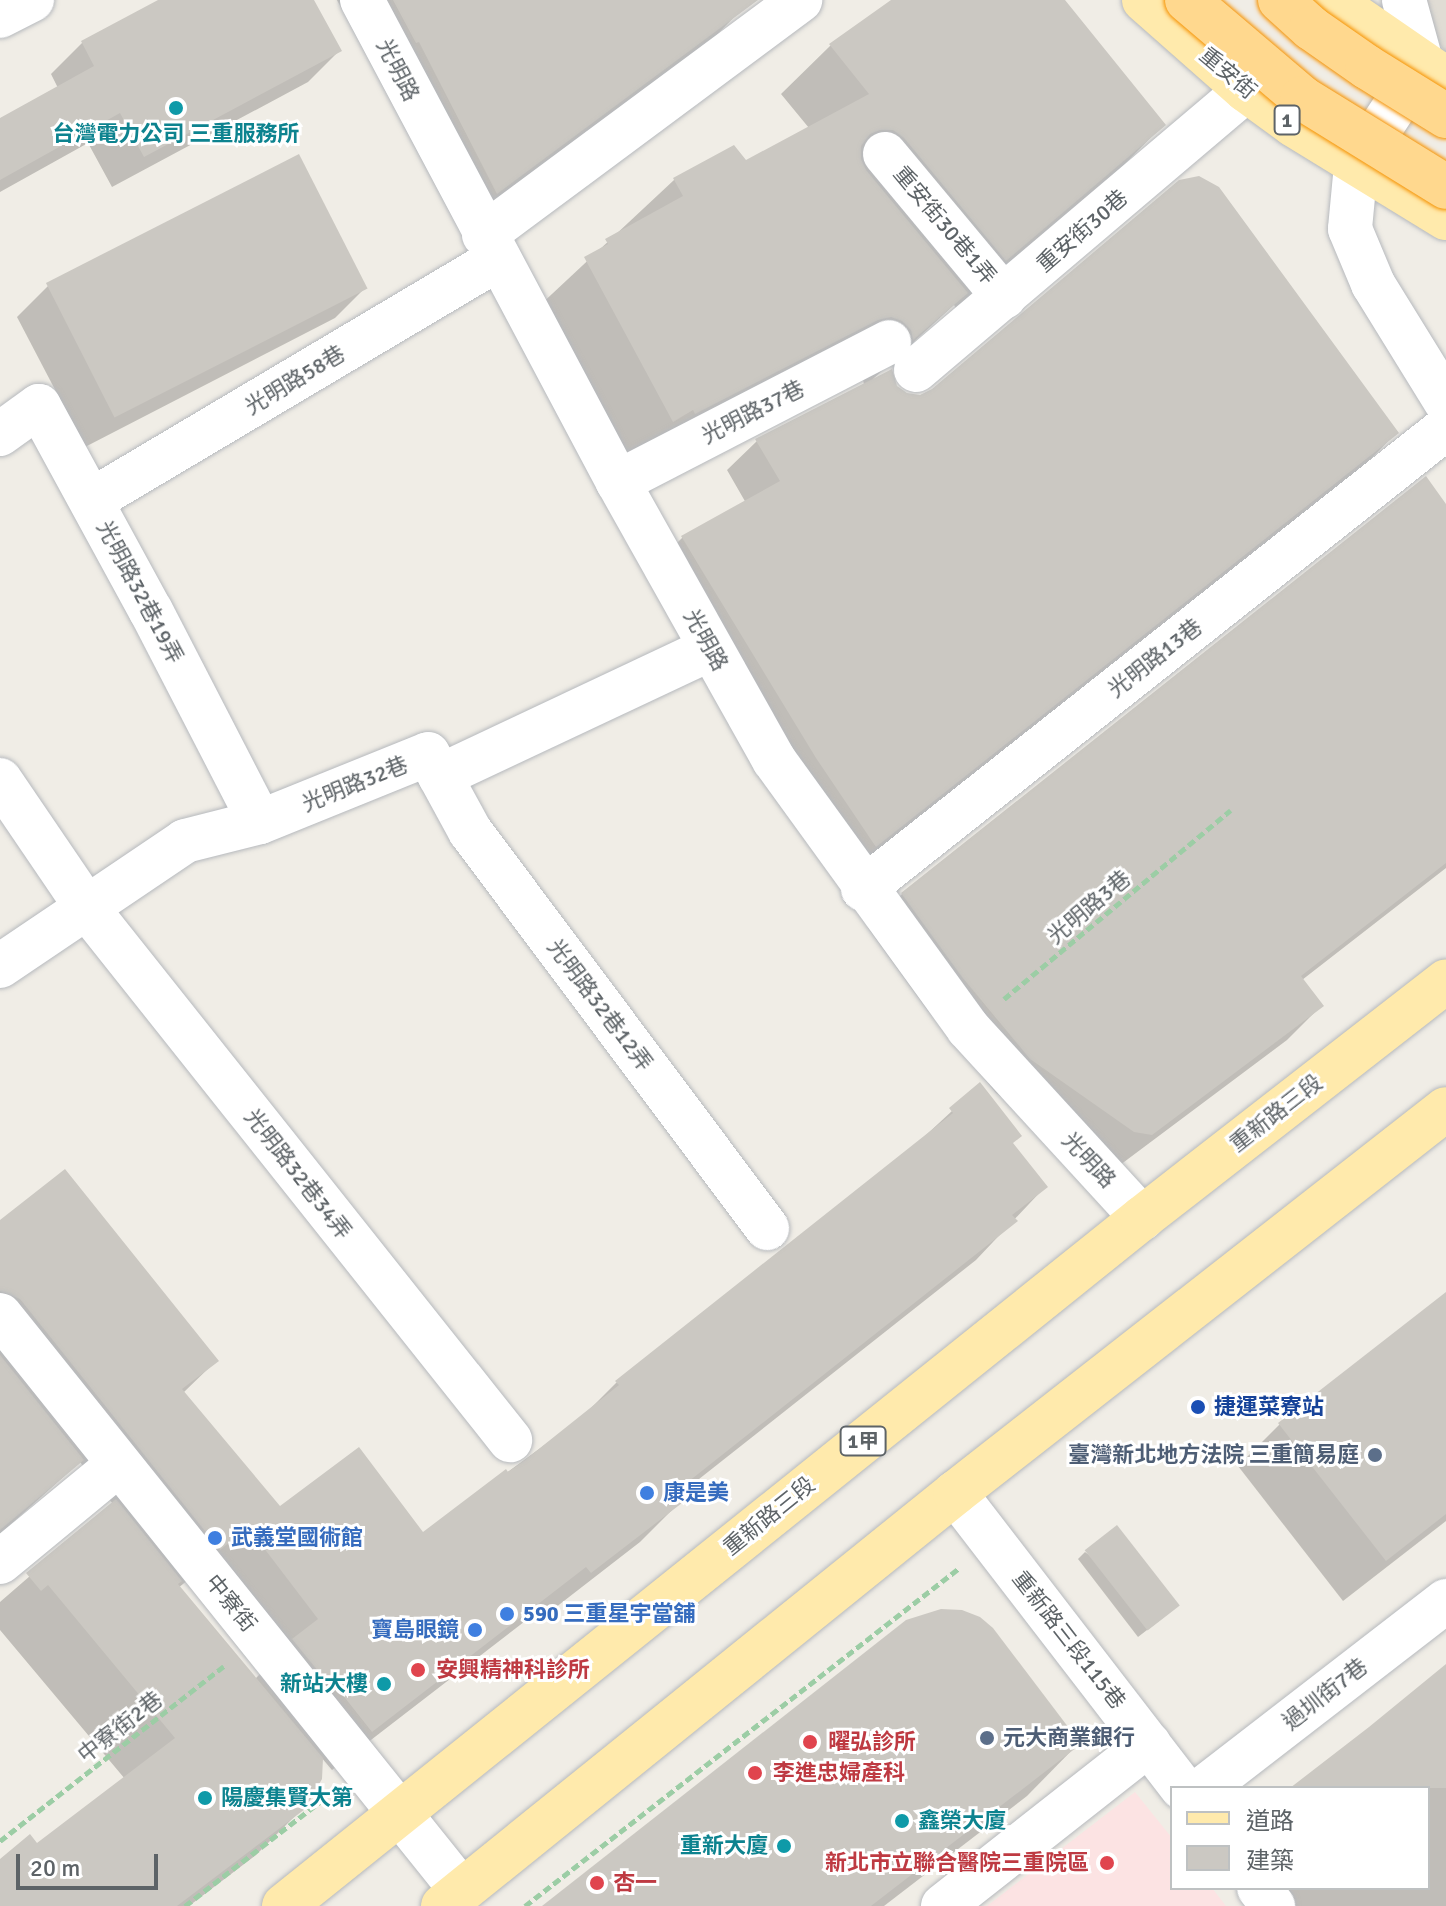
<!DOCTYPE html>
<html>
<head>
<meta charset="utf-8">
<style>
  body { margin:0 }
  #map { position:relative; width:1446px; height:1906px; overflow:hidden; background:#f0ede6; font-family:Signika,"Noto Sans TC",sans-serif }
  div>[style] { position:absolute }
  .education>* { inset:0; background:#e0dcd4 }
  .medical>* { inset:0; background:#fce3e3 }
  .shadow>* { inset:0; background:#0003 }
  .building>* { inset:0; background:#cbc8c2; transform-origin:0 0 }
  .path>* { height:5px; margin-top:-2.5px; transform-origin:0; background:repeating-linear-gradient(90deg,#9ccda5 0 8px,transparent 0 12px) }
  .roads { filter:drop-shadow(0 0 2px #b6b9bd) drop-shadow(0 0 2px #b6b9bd) }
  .minor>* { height:44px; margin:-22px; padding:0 22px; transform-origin:22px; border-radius:22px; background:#fff }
  .major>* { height:44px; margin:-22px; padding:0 22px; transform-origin:22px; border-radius:22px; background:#ffeaac }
  .bridges { filter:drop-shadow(0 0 2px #f69200) drop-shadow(0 0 2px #f69200) }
  .highway-bridge>* { height:44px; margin:-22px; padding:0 22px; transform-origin:22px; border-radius:22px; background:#ffd88e }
  .dots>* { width:22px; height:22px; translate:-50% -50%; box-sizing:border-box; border:4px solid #fff; border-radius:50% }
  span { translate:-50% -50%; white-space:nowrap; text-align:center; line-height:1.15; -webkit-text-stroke:6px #fff; paint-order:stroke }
  .shield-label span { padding:2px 6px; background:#fff; border:2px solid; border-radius:6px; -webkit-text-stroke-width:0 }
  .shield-label { font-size:20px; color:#5d6367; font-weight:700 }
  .street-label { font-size:22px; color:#5d6367 }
  .culture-label { font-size:22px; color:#0d838f; font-weight:700 }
  .right { translate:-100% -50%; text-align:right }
  .left { translate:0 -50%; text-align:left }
  .transit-label { font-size:22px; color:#164399; font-weight:700 }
  .service-label { font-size:22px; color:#4e5e75; font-weight:700 }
  .shop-label { font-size:22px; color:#366cbe; font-weight:700 }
  .health-label { font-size:22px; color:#be3a42; font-weight:700 }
  .legend { position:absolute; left:1170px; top:1786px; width:260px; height:104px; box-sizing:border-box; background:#fff; border:2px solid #bec1c2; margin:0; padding:10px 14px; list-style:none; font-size:24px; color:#5d6367 }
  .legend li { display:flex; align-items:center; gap:16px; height:40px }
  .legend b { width:40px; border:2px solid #bec1c2 }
  .scale { position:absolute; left:16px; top:1854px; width:142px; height:36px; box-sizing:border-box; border:4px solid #5d6367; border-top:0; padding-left:10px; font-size:24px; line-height:28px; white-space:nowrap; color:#5d6367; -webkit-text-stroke:6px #fff; paint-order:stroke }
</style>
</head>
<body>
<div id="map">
  <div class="education">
    <i style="clip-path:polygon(1420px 0,1446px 0,1446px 52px,1430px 33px)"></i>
  </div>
  <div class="medical">
    <i style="clip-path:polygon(1135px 1792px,1172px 1838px,1172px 1888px,1212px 1888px,1226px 1906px,987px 1906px)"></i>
  </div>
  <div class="shadow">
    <i style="clip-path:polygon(162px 0,311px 0,339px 51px,308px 82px,112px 187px,88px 143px,0 192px,0 120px,58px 88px,51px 74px,82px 43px)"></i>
    <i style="clip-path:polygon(337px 0,732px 0,740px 11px,703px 49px,459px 230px)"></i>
    <i style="clip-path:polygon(894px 0,1062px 0,1163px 125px,1115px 174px,956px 308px,954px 305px,873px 379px,906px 395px,1396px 433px,1367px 463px,846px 875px,652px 568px,682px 538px,746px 503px,727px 470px,757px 441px,864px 385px,863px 379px,624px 469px,537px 308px,674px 180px,745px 162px,809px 128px,781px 94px,830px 46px)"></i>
    <i style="clip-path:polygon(49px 285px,366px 287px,335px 318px,85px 447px,17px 317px)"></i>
    <i style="clip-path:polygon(1446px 508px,1446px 868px,1302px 980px,1321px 1006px,1287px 1040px,1116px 1168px,1069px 1147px,996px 1093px,928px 1011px,868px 928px,902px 894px)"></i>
    <i style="clip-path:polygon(evenodd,980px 1085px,1011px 1144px,1045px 1187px,976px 1260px,675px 1498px,679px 1503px,640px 1542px,551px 1611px,546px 1605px,332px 1770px,321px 1757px,316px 1792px,303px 1808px,256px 1855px,189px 1906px,0 1906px,0 1861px,37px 1846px,125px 1779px,0 1630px,0 1602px,113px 1504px,80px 1462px,0 1534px,0 1223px,216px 1361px,183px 1393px,280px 1508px,423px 1534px,580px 1419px,617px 1382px,911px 1149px,980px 1085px,208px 1564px,277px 1657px,255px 1679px,178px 1588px,208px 1564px)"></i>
    <i style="clip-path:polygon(1446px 1295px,1446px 1521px,1343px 1601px,1238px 1466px,1280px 1424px)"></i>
    <i style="clip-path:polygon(1085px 1552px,1169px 1613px,1138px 1637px,1078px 1559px)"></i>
    <i style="clip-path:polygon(1446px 1669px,1446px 1906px,1273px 1906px,1259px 1888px,1428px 1888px,1428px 1788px,1294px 1788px)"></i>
    <i style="clip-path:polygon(1078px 1744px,1027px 1796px,884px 1906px,544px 1906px)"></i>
  </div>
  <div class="building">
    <i style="clip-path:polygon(158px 0,314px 0,342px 51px,144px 157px,120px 113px,0 180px,0 118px,94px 66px,81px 41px)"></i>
    <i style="clip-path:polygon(393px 0,758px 0,497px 194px,419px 42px,416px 43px)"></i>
    <i style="clip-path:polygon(891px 0,1065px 0,1166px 125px,1006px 261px,904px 138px,893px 130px,880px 130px,870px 134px,861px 146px,861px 159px,866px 170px,968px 293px,913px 340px,911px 330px,902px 321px,891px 317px,878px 320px,695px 414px,693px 410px,673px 422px,584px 257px,608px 244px,605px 239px,683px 196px,673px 178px,734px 145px,746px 160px,869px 94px,829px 44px)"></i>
    <i style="left:299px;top:154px;width:151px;height:284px;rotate:63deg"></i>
    <i style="clip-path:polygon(1199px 176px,1219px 187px,1399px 433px,876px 847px,816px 758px,681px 536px,780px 481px,755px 439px,892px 369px,897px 386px,907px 393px,920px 395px,932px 389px,1179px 180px)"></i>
    <i style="clip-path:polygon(1426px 476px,1446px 504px,1446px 863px,1301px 976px,1324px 1006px,1152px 1135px,1134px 1132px,1030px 1059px,962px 977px,901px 893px)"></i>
    <i style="clip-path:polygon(980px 1082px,1022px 1136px,1013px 1143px,1048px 1187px,1012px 1215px,1018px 1221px,674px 1493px,682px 1503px,591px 1573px,586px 1567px,372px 1732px,327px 1675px,327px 1682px,292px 1639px,318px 1619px,248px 1527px,220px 1550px,20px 1299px,0 1291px,0 1220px,65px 1169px,219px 1361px,182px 1389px,280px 1506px,359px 1447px,423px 1532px,506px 1469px,508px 1472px,525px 1460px,619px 1385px,615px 1381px,953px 1113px,949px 1108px)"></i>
    <i style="clip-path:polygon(1446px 1292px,1446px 1514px,1386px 1561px,1278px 1423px)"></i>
    <i style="clip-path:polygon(0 1355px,84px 1460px,0 1530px)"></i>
    <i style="clip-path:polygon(116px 1499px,182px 1581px,178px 1584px,323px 1758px,322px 1779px,305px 1809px,177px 1906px,0 1906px,0 1859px,30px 1834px,37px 1843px,175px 1738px,48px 1585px,41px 1591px,26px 1573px)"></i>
    <i style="left:1117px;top:1525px;width:102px;height:41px;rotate:52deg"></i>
    <i style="clip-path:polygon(941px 1609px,962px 1610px,980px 1617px,993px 1628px,1081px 1744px,871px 1906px,542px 1906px,906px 1620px)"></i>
    <i style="clip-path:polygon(1446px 1664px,1446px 1788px,1290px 1788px,1369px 1727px)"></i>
  </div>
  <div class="path">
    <i style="left:1004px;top:999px;width:295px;rotate:-39.8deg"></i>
    <i style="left:0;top:1841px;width:284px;rotate:-38deg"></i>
    <i style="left:185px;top:1906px;width:178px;rotate:-37.7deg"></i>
    <i style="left:525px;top:1906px;width:549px;rotate:-37.89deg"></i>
  </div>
  <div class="roads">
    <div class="minor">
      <i style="left:362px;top:0;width:546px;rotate:62.03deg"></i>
      <i style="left:618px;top:482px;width:319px;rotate:60.7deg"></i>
      <i style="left:774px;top:760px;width:331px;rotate:54.1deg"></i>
      <i style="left:968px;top:1028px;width:258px;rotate:47.5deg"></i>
      <i style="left:1404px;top:0;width:67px;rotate:74.5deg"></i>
      <i style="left:1422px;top:65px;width:120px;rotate:123.4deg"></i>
      <i style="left:1356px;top:165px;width:64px;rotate:95.4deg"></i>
      <i style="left:1350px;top:229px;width:60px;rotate:67.3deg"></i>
      <i style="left:1373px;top:284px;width:139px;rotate:58.3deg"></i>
      <i style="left:0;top:16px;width:36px;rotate:-27deg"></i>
      <i style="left:885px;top:154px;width:186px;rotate:50.2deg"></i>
      <i style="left:484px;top:235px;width:394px;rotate:-36.6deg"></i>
      <i style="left:916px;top:370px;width:433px;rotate:-40.3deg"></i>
      <i style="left:0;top:434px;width:48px;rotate:-35.7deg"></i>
      <i style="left:39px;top:406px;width:234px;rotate:61.4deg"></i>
      <i style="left:151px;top:611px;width:237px;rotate:62.7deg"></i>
      <i style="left:618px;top:482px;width:305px;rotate:-27.3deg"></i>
      <i style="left:92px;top:500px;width:472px;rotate:-30.7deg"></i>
      <i style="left:440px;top:776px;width:63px;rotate:61.4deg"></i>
      <i style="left:470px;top:831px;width:496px;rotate:53.2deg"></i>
      <i style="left:0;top:780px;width:155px;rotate:55.8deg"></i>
      <i style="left:87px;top:908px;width:680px;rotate:51.51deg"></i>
      <i style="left:863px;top:889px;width:743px;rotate:-38.33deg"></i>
      <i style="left:0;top:966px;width:223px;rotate:-34deg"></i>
      <i style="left:185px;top:841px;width:77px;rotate:-14.2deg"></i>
      <i style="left:260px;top:822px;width:181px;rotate:-22deg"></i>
      <i style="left:428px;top:754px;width:25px;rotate:61deg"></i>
      <i style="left:440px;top:776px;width:298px;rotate:-25.2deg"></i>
      <i style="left:0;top:1315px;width:738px;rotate:51.27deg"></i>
      <i style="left:955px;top:1493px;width:372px;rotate:52.4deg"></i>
      <i style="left:0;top:1562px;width:154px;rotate:-39.5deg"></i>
      <i style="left:1204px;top:1788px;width:306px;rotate:-37.7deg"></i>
      <i style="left:1259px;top:1888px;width:23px;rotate:52deg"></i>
      <i style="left:943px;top:1906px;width:262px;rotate:-38.2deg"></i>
    </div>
    <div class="major">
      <i style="left:1144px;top:0;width:136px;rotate:41.4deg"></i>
      <i style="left:1246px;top:90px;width:59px;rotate:36.1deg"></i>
      <i style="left:1294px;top:125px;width:178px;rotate:31.5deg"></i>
      <i style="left:1331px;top:0;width:140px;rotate:34.5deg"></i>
      <i style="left:284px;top:1906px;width:1100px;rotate:-38.72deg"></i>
      <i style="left:1142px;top:1218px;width:385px;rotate:-37.9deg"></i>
      <i style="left:443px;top:1906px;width:658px;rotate:-38.89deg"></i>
      <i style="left:955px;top:1493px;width:623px;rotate:-38.03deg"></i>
    </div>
  </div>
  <div class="bridges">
    <div class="highway-bridge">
      <i style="left:1187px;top:0;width:151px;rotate:40.4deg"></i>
      <i style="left:1302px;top:98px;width:169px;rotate:31.7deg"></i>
      <i style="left:1280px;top:0;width:42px;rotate:42.1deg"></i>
      <i style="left:1311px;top:28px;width:68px;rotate:34.9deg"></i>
      <i style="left:1367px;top:67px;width:93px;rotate:31.8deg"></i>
    </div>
  </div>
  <div class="dots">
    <i style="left:176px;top:108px;background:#0f9aa8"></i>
    <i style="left:1198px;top:1407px;background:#1a4fb4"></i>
    <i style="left:1375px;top:1455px;background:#5c6f8a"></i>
    <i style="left:647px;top:1493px;background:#3f7fe0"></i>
    <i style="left:215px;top:1538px;background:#3f7fe0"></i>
    <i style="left:507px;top:1614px;background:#3f7fe0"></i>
    <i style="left:475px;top:1630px;background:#3f7fe0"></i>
    <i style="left:418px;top:1670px;background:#e0444e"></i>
    <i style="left:384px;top:1684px;background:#0f9aa8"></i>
    <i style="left:987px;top:1738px;background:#5c6f8a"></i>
    <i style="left:810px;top:1742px;background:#e0444e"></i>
    <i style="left:755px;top:1773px;background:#e0444e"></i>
    <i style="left:205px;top:1798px;background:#0f9aa8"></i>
    <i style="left:902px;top:1821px;background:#0f9aa8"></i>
    <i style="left:784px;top:1846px;background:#0f9aa8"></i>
    <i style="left:1107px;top:1863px;background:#e0444e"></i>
    <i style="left:597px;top:1883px;background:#e0444e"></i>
  </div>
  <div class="shield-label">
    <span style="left:1287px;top:120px">1</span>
    <span style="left:863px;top:1441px">1甲</span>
  </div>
  <div class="street-label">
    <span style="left:398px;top:70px;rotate:63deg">光明路</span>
    <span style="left:1228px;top:73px;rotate:40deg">重安街</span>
    <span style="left:945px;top:225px;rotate:50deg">重安街30巷1弄</span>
    <span style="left:1082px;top:231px;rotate:-41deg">重安街30巷</span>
    <span style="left:295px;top:380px;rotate:-31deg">光明路58巷</span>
    <span style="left:753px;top:412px;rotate:-27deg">光明路37巷</span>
    <span style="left:140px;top:592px;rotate:62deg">光明路32巷19弄</span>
    <span style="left:706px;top:640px;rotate:61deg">光明路</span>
    <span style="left:1155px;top:658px;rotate:-38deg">光明路13巷</span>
    <span style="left:355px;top:784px;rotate:-22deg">光明路32巷</span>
    <span style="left:1089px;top:907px;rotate:-40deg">光明路3巷</span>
    <span style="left:600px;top:1005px;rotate:53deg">光明路32巷12弄</span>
    <span style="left:1276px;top:1113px;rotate:-38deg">重新路三段</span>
    <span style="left:1089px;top:1160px;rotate:47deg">光明路</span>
    <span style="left:298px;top:1174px;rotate:52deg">光明路32巷34弄</span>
    <span style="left:769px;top:1516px;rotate:-39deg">重新路三段</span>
    <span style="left:231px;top:1603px;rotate:51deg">中寮街</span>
    <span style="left:1069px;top:1640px;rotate:52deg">重新路三段115巷</span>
    <span style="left:1325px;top:1694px;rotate:-38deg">過圳街7巷</span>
    <span style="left:120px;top:1727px;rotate:-38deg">中寮街2巷</span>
  </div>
  <div class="culture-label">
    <span style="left:176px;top:134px">台灣電力公司 三重服務所</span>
    <span class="right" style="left:368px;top:1684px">新站大樓</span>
    <span class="left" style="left:221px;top:1798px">陽慶集賢大第</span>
    <span class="left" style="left:918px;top:1821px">鑫榮大廈</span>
    <span class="right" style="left:768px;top:1846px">重新大廈</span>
  </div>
  <div class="transit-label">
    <span class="left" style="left:1214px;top:1407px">捷運菜寮站</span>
  </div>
  <div class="service-label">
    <span class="right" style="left:1359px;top:1455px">臺灣新北地方法院 三重簡易庭</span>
    <span class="left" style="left:1003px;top:1738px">元大商業銀行</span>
  </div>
  <div class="shop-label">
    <span class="left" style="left:663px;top:1493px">康是美</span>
    <span class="left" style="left:231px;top:1538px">武義堂國術館</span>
    <span class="left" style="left:523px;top:1614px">590 三重星宇當舖</span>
    <span class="right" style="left:459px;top:1630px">寶島眼鏡</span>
  </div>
  <div class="health-label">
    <span class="left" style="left:436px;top:1670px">安興精神科診所</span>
    <span class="left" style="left:828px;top:1742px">曜弘診所</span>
    <span class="left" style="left:773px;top:1773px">李進忠婦產科</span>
    <span class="right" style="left:1089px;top:1863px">新北市立聯合醫院三重院區</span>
    <span class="left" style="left:613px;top:1883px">杏一</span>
  </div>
  <ul class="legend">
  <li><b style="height:10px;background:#ffeaac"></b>道路</li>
  <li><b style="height:22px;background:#cbc8c2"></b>建築</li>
  </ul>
  <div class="scale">20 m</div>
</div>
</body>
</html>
